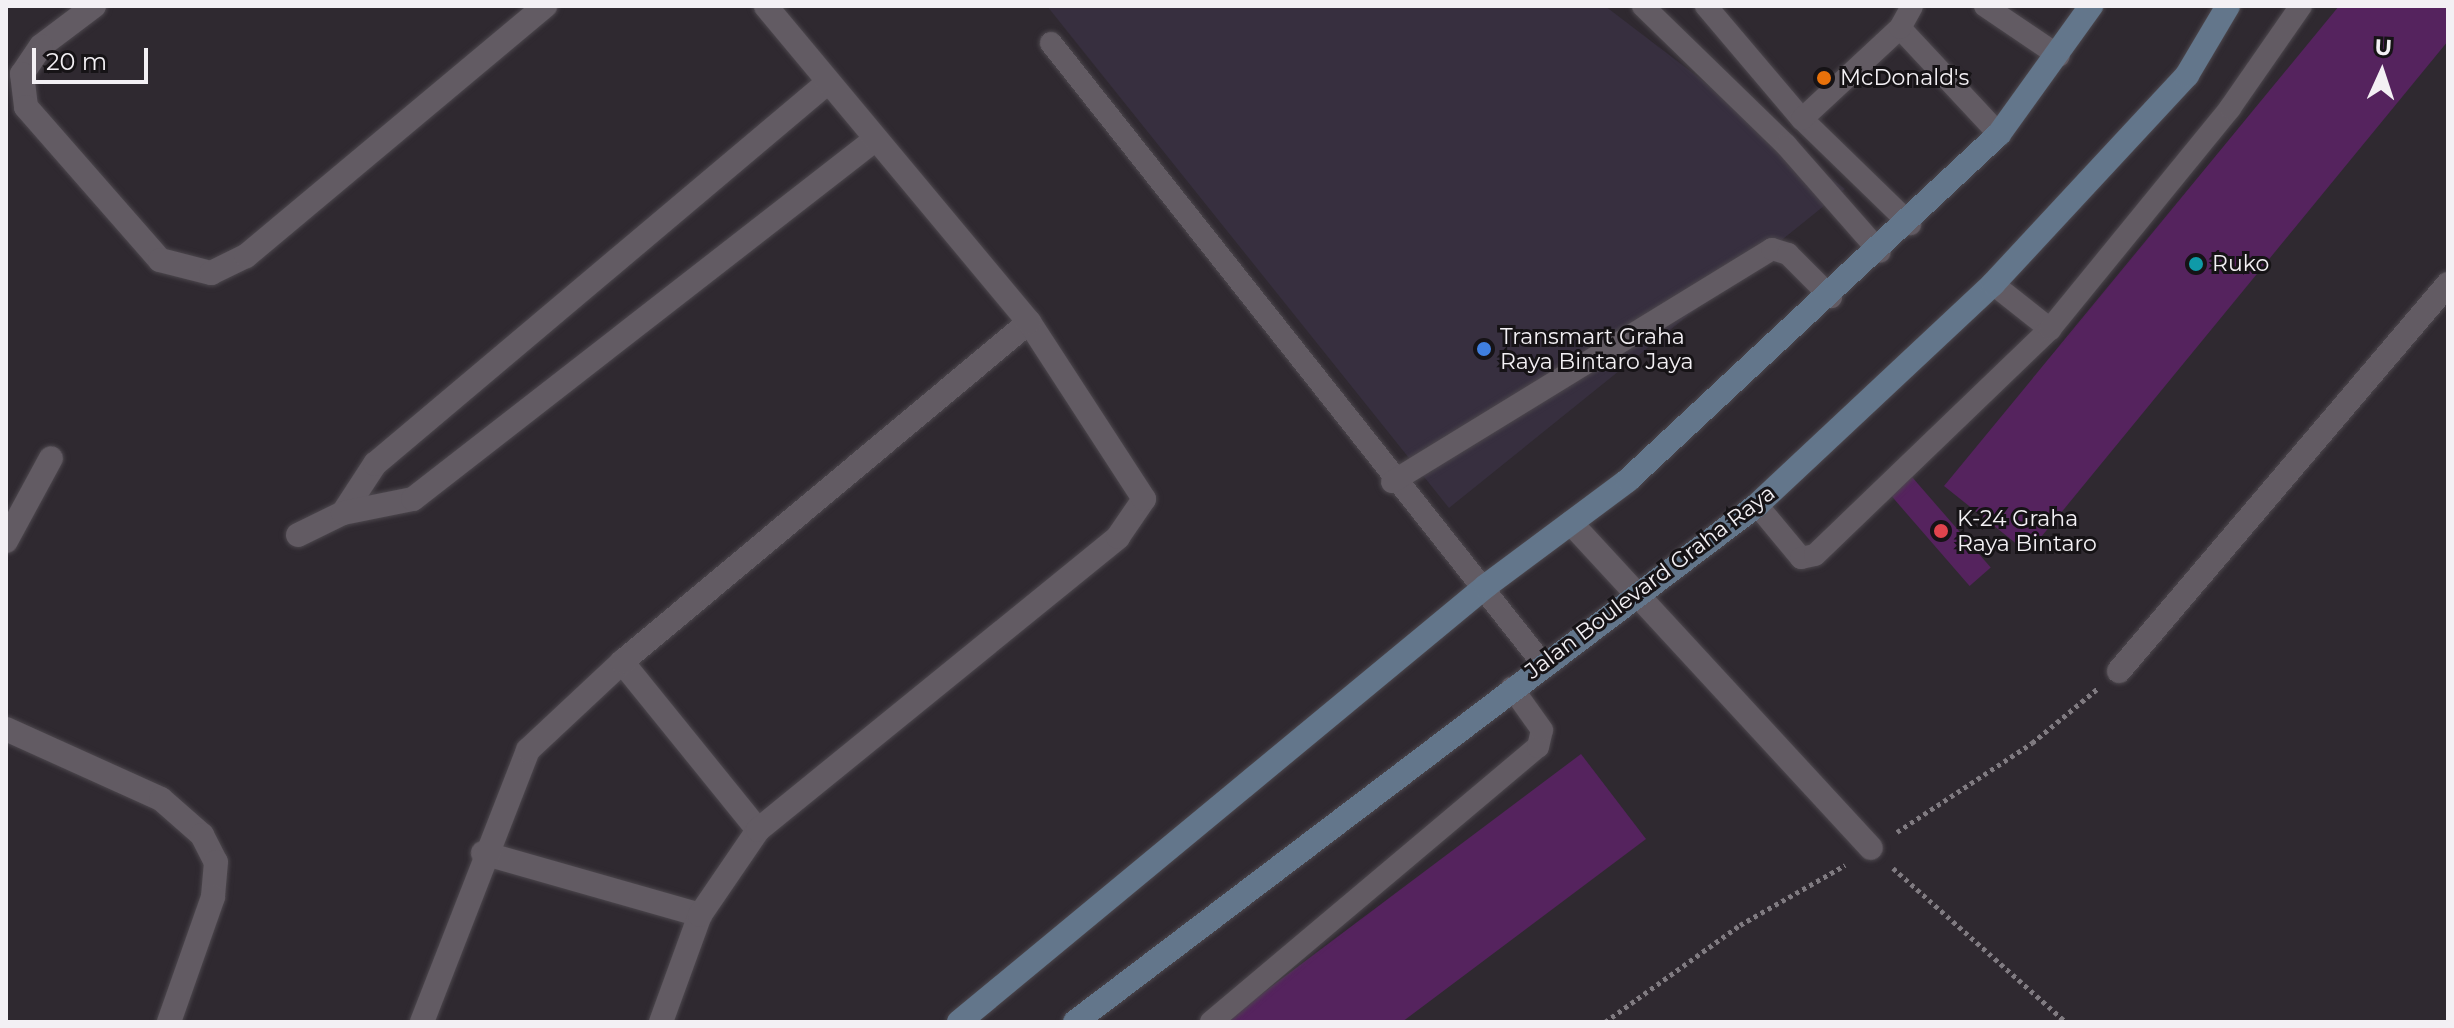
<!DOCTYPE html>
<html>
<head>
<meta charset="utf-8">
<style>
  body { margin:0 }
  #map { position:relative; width:2454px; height:1028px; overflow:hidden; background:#2f2930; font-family:Montserrat,sans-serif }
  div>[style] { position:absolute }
  .commercial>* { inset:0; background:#372f3f }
  .building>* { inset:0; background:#55235e; transform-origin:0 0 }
  .path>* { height:5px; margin-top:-2.5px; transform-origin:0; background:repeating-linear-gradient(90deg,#807b81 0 4px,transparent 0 8px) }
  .roads { filter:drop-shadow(0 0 2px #4c474d) drop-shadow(0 0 2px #4c474d) }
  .lane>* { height:22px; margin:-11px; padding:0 11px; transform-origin:11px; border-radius:11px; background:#625b63 }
  .street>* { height:24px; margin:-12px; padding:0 12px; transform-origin:12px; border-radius:12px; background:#625b63 }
  .secondary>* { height:24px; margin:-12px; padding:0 12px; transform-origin:12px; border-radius:12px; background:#63768b }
  .dots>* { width:22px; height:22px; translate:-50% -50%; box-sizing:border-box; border:4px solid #161316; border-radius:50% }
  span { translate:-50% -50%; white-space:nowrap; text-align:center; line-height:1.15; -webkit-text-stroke:6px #161316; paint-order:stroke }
  .poi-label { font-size:22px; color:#f3f0f4 }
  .left { translate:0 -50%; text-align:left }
  .street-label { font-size:22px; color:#f3f0f4 }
  .frame { position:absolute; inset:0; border:8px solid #f3f0f4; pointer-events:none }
  .north { position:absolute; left:2342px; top:32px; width:80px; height:80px; -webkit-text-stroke:6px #161316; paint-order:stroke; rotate:3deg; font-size:22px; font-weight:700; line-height:32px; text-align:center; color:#f3f0f4 }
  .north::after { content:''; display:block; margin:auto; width:28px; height:36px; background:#f3f0f4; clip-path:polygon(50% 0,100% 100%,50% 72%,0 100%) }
  .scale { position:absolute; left:32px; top:48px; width:116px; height:36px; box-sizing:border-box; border:4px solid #f3f0f4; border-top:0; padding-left:10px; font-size:24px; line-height:28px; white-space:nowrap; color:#f3f0f4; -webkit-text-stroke:6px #161316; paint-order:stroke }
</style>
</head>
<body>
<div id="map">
  <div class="commercial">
    <i style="clip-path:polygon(1047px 6px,1605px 6px,1845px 189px,1449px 508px)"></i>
  </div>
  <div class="building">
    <i style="clip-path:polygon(2339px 6px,2448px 6px,2448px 41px,2028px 553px,1944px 486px)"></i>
    <i style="left:1912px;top:477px;width:120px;height:28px;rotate:49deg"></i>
    <i style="clip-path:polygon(1581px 754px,1646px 839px,1402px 1022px,1224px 1022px)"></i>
  </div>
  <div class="path">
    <i style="left:1897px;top:832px;width:162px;rotate:-33.4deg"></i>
    <i style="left:2032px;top:743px;width:85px;rotate:-39.7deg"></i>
    <i style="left:1893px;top:868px;width:232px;rotate:41.7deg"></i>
    <i style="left:1605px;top:1022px;width:166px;rotate:-35.7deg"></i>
    <i style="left:1740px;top:925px;width:121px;rotate:-29.7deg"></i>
  </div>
  <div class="roads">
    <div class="lane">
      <i style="left:1643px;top:6px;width:199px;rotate:44.2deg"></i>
      <i style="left:1786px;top:145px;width:142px;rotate:48.7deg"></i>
      <i style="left:1706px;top:6px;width:148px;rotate:49.7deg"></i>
      <i style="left:1802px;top:119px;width:151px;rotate:44.2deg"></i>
      <i style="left:1985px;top:6px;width:89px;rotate:34deg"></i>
      <i style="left:1900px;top:28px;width:145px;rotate:47deg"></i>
      <i style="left:1051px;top:43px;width:792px;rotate:51.61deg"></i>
      <i style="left:1802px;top:119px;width:134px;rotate:-42.9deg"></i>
      <i style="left:1900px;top:28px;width:25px;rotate:-61deg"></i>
      <i style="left:1993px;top:284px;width:73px;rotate:38.3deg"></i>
      <i style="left:1392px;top:482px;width:446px;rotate:-31.5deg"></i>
      <i style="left:1772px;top:249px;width:17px;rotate:17deg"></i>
      <i style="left:1788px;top:254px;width:61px;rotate:45deg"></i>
      <i style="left:1757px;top:505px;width:69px;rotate:50.3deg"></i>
      <i style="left:1801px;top:558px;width:14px;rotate:-12deg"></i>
      <i style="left:1815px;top:555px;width:326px;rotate:-43.9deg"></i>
      <i style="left:2050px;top:329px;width:285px;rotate:-50.8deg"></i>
      <i style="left:2230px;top:108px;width:124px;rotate:-55.2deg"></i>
      <i style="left:1211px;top:1022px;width:427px;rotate:-40.1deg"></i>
      <i style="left:1538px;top:747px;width:17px;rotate:-77deg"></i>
      <i style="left:1542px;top:730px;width:52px;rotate:-125.5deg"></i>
    </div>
    <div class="street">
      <i style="left:94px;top:6px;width:66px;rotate:143deg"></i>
      <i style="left:41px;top:46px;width:34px;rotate:124deg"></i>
      <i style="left:22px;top:74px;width:33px;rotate:83deg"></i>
      <i style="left:26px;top:107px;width:203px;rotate:48.8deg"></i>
      <i style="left:160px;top:260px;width:53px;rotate:14.3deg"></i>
      <i style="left:211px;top:273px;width:39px;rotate:-26deg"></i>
      <i style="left:246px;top:256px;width:390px;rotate:-39.9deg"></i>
      <i style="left:343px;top:513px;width:59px;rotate:-56.9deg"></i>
      <i style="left:375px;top:464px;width:591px;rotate:-40.13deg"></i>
      <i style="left:1571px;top:523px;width:442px;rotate:47.3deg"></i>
      <i style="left:298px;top:535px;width:50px;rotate:-26.1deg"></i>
      <i style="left:343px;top:513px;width:71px;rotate:-11.3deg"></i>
      <i style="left:413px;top:499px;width:583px;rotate:-37.89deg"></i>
      <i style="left:6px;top:541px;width:94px;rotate:-61.5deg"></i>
      <i style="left:622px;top:662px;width:216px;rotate:51deg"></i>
      <i style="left:2119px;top:671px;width:508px;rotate:-49.63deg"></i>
      <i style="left:6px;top:729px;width:170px;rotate:24.3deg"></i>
      <i style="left:161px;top:799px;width:55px;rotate:41.3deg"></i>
      <i style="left:202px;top:835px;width:30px;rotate:63deg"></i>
      <i style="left:216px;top:862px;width:35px;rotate:95deg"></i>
      <i style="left:213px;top:897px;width:133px;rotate:109.4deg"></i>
      <i style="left:483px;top:853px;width:226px;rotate:15.9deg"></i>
      <i style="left:422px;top:1022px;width:292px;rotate:-68.7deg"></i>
      <i style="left:528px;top:750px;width:129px;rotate:-43.1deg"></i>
      <i style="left:622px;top:662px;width:530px;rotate:-39.87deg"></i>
      <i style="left:661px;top:1022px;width:114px;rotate:-70deg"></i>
      <i style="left:700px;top:915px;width:103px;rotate:-55.7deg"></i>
      <i style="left:758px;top:830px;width:464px;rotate:-39.1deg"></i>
      <i style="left:1118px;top:537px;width:46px;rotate:-55.6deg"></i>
      <i style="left:1144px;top:499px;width:211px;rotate:-123deg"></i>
      <i style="left:1029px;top:322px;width:411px;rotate:-129.8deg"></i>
    </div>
    <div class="secondary">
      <i style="left:959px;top:1022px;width:684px;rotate:-39.6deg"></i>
      <i style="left:1486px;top:586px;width:177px;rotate:-36.7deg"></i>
      <i style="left:1628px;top:480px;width:507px;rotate:-43deg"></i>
      <i style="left:1999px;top:134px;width:158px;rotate:-54.3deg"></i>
      <i style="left:1075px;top:1022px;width:856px;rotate:-37.16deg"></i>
      <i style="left:1757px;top:505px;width:323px;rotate:-43.1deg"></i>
      <i style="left:1993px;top:284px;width:285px;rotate:-47.1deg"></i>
      <i style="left:2187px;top:75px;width:80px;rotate:-59.3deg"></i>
    </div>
  </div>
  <div class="dots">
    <i style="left:1824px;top:78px;background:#e8710a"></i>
    <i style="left:2196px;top:264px;background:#0f9aa8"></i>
    <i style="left:1484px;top:349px;background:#3f7fe0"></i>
    <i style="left:1941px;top:531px;background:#e0444e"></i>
  </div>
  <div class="poi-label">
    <span class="left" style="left:1840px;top:78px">McDonald's</span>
    <span class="left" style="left:2212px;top:264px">Ruko</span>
    <span class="left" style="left:1500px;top:349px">Transmart Graha<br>Raya Bintaro Jaya</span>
    <span class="left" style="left:1957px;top:531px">K-24 Graha<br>Raya Bintaro</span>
  </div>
  <div class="street-label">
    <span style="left:1650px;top:582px;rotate:-37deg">Jalan Boulevard Graha Raya</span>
  </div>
  <div class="frame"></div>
  <div class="north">U</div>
  <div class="scale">20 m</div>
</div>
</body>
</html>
